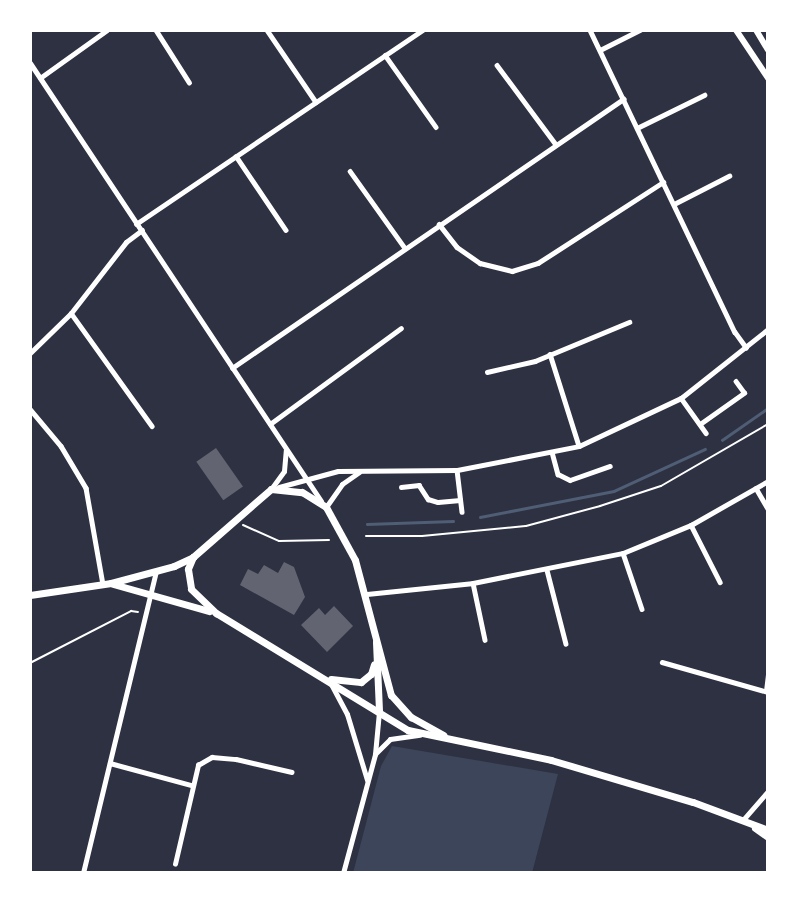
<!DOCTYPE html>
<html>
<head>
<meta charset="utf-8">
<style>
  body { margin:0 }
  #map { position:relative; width:798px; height:903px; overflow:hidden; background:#2d3142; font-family:"PT Sans",sans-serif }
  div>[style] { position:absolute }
  .green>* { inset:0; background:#3c4559 }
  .stream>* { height:2.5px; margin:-1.25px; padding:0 1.25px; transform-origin:1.25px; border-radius:1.25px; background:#4f5d75 }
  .building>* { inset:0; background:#626471; transform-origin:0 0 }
  .path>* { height:2px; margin:-1px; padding:0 1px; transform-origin:1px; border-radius:1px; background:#fff }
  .minor>* { height:4.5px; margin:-2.25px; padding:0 2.25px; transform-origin:2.25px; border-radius:2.25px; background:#fff }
  .tertiary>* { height:5px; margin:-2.5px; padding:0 2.5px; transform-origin:2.5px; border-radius:2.5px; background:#fff }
  .secondary>* { height:6px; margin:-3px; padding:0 3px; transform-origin:3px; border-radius:3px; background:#fff }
  .trunk>* { height:7px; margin:-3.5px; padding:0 3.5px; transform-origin:3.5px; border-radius:3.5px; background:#fff }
  span { translate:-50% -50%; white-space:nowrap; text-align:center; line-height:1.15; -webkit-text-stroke:5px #fff; paint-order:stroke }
  .frame { position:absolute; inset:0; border:32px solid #fff; pointer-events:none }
</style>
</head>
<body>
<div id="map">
  <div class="green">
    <i style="clip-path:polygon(392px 746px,558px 774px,532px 873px,353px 873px,381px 766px)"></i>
  </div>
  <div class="stream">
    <i style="left:722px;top:440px;width:56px;rotate:-34.8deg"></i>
    <i style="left:480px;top:517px;width:136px;rotate:-11deg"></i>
    <i style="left:614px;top:491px;width:100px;rotate:-24.8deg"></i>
    <i style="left:367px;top:524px;width:86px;rotate:-2deg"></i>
  </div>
  <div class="building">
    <i style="left:216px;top:448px;width:47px;height:24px;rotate:55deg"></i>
    <i style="clip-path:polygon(284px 562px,294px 567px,305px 597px,294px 615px,240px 585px,248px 569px,258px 574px,264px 565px,278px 573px)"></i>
    <i style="clip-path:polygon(334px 606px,353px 626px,327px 652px,301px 625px,319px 608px,325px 615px)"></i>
  </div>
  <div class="path">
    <i style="left:243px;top:525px;width:39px;rotate:24deg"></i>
    <i style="left:279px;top:541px;width:50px;rotate:-1.1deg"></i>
    <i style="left:366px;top:536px;width:56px"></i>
    <i style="left:422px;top:536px;width:104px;rotate:-5.5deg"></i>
    <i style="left:526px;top:526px;width:77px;rotate:-15.1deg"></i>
    <i style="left:600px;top:506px;width:64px;rotate:-18.2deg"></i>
    <i style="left:661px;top:486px;width:124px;rotate:-30.1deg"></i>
    <i style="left:30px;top:663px;width:114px;rotate:-27.2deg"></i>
    <i style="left:131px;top:611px;width:7px;rotate:8deg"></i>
  </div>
  <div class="minor">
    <i style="left:156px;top:30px;width:62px;rotate:57.6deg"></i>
    <i style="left:267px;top:30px;width:87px;rotate:55.8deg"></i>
    <i style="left:590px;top:30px;width:335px;rotate:64.4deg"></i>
    <i style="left:735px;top:332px;width:19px;rotate:54deg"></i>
    <i style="left:600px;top:50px;width:45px;rotate:-26.6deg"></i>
    <i style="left:385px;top:55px;width:88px;rotate:54.7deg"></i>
    <i style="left:497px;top:65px;width:97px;rotate:53.4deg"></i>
    <i style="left:40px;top:78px;width:82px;rotate:-35.6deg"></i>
    <i style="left:637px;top:128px;width:75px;rotate:-26.2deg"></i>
    <i style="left:236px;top:156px;width:89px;rotate:56deg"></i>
    <i style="left:350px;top:171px;width:95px;rotate:54.5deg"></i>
    <i style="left:674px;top:204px;width:62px;rotate:-27deg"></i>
    <i style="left:136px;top:224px;width:346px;rotate:-34.1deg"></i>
    <i style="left:439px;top:224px;width:29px;rotate:52deg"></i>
    <i style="left:457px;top:247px;width:28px;rotate:35deg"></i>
    <i style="left:480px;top:263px;width:33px;rotate:14deg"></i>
    <i style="left:512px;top:271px;width:27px;rotate:-17deg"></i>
    <i style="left:538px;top:263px;width:149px;rotate:-32.9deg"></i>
    <i style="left:71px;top:313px;width:139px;rotate:54.4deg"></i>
    <i style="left:550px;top:354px;width:96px;rotate:72.5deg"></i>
    <i style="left:232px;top:368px;width:475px;rotate:-34.5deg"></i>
    <i style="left:487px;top:372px;width:49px;rotate:-12.9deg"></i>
    <i style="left:535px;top:361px;width:102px;rotate:-22.5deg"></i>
    <i style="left:681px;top:398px;width:43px;rotate:54.5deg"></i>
    <i style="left:30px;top:409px;width:48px;rotate:50deg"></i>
    <i style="left:61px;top:446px;width:49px;rotate:59.2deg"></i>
    <i style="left:86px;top:488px;width:97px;rotate:80deg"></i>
    <i style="left:270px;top:424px;width:162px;rotate:-36.2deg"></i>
    <i style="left:700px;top:424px;width:54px;rotate:-35.2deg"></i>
    <i style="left:744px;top:393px;width:14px;rotate:-126deg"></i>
    <i style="left:552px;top:452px;width:23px;rotate:75deg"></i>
    <i style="left:558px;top:474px;width:13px;rotate:27deg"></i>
    <i style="left:570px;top:480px;width:42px;rotate:-19.3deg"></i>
    <i style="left:457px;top:470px;width:42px;rotate:83.2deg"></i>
    <i style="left:401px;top:487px;width:18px;rotate:-6deg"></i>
    <i style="left:419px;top:485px;width:17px;rotate:57deg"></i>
    <i style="left:428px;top:499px;width:10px;rotate:17deg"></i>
    <i style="left:438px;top:502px;width:22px;rotate:-5deg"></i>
    <i style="left:756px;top:488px;width:24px;rotate:60deg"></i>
    <i style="left:691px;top:525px;width:64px;rotate:63deg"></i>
    <i style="left:623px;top:553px;width:59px;rotate:71.3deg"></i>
    <i style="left:547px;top:570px;width:76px;rotate:75.6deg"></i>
    <i style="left:473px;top:583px;width:58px;rotate:78.1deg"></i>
    <i style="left:367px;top:594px;width:107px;rotate:-5.9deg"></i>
    <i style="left:473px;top:583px;width:153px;rotate:-11.3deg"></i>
    <i style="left:623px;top:553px;width:74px;rotate:-22.4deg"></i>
    <i style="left:691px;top:525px;width:89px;rotate:-29.7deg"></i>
    <i style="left:662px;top:662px;width:110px;rotate:15.8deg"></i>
    <i style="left:766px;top:691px;width:16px;rotate:-83deg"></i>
    <i style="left:110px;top:763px;width:84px;rotate:15.2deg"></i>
    <i style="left:743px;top:820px;width:38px;rotate:-49deg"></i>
    <i style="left:175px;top:864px;width:102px;rotate:-76.9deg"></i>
    <i style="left:198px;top:765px;width:16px;rotate:-30deg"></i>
    <i style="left:212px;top:757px;width:24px;rotate:5deg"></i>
    <i style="left:236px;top:759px;width:57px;rotate:13.1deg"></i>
    <i style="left:83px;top:873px;width:310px;rotate:-76.4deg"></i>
  </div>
  <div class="tertiary">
    <i style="left:30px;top:63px;width:526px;rotate:56.4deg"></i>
    <i style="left:30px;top:353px;width:57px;rotate:-44.3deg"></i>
    <i style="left:71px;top:313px;width:90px;rotate:-52.2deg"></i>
    <i style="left:126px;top:242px;width:20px;rotate:-37deg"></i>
    <i style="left:279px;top:487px;width:61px;rotate:-15.2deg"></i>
    <i style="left:338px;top:471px;width:119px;rotate:-0.5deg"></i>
    <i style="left:457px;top:470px;width:124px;rotate:-11.1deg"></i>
    <i style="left:579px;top:446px;width:113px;rotate:-25.2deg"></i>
    <i style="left:681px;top:398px;width:111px;rotate:-38.4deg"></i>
    <i style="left:271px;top:489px;width:22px;rotate:-54deg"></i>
    <i style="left:284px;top:471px;width:21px;rotate:-85deg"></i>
    <i style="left:326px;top:507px;width:28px;rotate:-55deg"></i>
    <i style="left:342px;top:484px;width:21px;rotate:-35deg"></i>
    <i style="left:331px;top:684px;width:34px;rotate:62deg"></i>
    <i style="left:347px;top:714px;width:69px;rotate:73.1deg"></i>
    <i style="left:375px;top:754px;width:21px;rotate:-45deg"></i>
    <i style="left:390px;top:739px;width:30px;rotate:-8deg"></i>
    <i style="left:343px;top:873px;width:123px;rotate:-74.9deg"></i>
    <i style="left:375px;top:754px;width:42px;rotate:-84.6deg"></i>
  </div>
  <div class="secondary">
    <i style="left:736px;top:30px;width:58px;rotate:56.3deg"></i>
    <i style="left:756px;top:30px;width:23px;rotate:59deg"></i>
  </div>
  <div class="trunk">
    <i style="left:193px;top:557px;width:13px;rotate:113deg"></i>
    <i style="left:188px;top:569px;width:20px;rotate:81deg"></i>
    <i style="left:191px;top:589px;width:35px;rotate:44deg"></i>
    <i style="left:216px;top:613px;width:225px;rotate:31.4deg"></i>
    <i style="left:408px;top:730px;width:146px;rotate:11.8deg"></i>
    <i style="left:551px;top:760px;width:148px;rotate:16.5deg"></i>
    <i style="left:693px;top:802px;width:80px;rotate:20.5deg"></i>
    <i style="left:113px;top:584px;width:100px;rotate:15.7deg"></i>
    <i style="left:30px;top:595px;width:82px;rotate:-8.4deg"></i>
    <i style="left:111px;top:583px;width:65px;rotate:-15.1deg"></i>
    <i style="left:174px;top:566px;width:21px;rotate:-25deg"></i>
    <i style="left:193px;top:557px;width:103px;rotate:-41.1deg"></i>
    <i style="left:271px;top:489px;width:31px;rotate:6deg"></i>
    <i style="left:302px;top:492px;width:28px;rotate:32deg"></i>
    <i style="left:326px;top:507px;width:60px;rotate:61.3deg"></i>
    <i style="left:355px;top:560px;width:140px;rotate:75.1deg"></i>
    <i style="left:391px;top:695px;width:30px;rotate:48deg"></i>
    <i style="left:411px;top:717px;width:37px;rotate:29deg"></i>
    <i style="left:376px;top:642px;width:70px;rotate:87.5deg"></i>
    <i style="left:331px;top:679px;width:30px;rotate:6deg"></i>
    <i style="left:361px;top:682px;width:13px;rotate:-39deg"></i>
    <i style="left:371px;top:674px;width:10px;rotate:-73deg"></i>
    <i style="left:755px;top:828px;width:16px;rotate:35deg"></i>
  </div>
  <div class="frame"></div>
</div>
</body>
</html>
